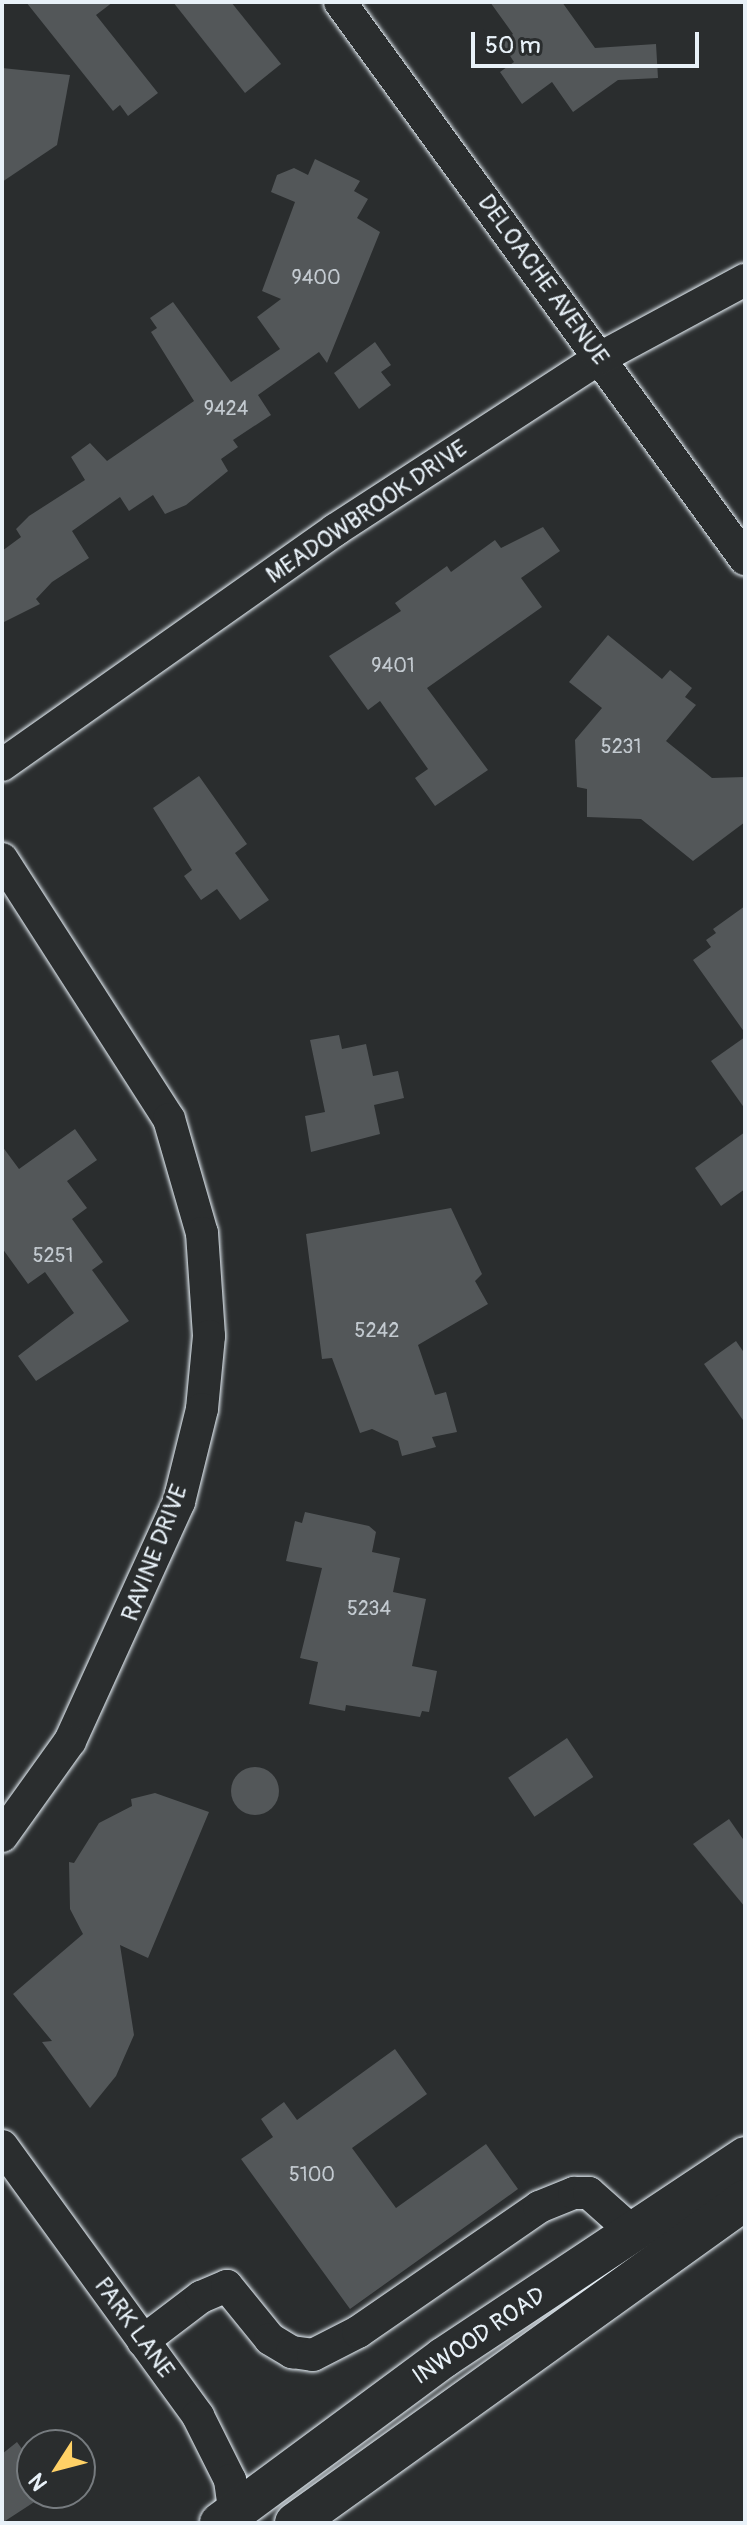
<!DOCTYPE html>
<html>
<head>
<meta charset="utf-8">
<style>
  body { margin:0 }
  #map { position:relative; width:747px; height:2525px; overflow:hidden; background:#2a2d2e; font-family:Pangolin,sans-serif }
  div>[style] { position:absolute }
  .building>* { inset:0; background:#535759; transform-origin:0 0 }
  .round { border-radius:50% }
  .roads { filter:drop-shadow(0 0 2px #e8f1f8) drop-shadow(0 0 2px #e8f1f8) }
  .minor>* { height:32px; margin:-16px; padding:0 16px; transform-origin:16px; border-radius:16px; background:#2a2d2e }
  .major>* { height:40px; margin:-20px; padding:0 20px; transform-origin:20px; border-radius:20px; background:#2a2d2e }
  span { translate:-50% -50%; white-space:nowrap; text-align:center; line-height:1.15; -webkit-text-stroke:6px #2a2d2e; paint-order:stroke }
  .number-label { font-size:20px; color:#c3cad0 }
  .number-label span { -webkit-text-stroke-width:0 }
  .street-label { font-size:24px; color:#e8f1f8 }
  .frame { position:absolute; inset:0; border:4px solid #e8f1f8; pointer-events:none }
  .north { position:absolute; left:16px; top:2429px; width:80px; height:80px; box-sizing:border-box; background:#2a2d2e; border:2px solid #767b7f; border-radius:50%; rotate:234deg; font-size:22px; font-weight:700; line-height:32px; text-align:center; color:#e8f1f8 }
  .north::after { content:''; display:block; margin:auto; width:28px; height:36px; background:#ffd166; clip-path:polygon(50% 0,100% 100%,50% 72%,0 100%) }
  .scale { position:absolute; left:471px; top:32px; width:228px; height:36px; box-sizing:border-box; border:4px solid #e8f1f8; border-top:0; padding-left:10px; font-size:24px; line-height:28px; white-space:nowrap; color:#e8f1f8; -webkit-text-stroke:6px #2a2d2e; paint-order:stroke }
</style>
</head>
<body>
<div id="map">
  <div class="building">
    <i style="clip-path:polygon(26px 2px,113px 2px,96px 15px,158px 93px,128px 116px,120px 105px,113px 111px)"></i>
    <i style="clip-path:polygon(173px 2px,231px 2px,281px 64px,245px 93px)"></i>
    <i style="clip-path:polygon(490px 2px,562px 2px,595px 48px,656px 44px,658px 78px,618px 80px,573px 112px,552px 82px,522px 104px,500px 72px,514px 62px,501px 42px,513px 34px)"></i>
    <i style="clip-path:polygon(2px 68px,70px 75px,57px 145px,2px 182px)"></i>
    <i style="clip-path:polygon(315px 159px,360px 181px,354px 191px,368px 199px,357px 218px,380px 232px,327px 363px,319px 352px,258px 395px,271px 415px,233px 440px,238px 447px,221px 459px,228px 471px,186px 505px,165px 514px,153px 495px,129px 511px,120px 497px,72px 531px,89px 558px,52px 582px,36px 599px,40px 604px,2px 623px,2px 551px,21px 537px,16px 529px,29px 516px,85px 480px,71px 457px,90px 443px,107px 461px,194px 401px,151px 332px,157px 328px,150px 318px,173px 302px,231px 382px,280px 349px,257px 317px,281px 299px,262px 291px,295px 202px,271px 192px,277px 175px,294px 168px,308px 175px)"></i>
    <i style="clip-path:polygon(375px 342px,391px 365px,381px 372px,391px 385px,359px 409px,334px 373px)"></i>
    <i style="clip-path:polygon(543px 527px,560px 551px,521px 578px,542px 607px,427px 688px,488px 770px,435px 806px,415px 778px,428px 769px,380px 701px,368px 710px,329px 656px,401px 611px,395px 603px,447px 566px,451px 572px,495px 540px,501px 548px)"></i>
    <i style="clip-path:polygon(608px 635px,662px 679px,670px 670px,692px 688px,685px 697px,696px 705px,666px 741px,712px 778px,745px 777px,745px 822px,693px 861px,641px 819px,587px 817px,587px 789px,577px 787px,575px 740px,602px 708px,569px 682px)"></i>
    <i style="clip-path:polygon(199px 776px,247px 844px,235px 853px,269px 900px,240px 920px,217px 889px,201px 900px,184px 876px,192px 870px,153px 808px)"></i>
    <i style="clip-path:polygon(745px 906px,745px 1033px,693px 960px,711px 947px,706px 940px,716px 933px,713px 929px)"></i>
    <i style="clip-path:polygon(339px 1035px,342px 1049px,366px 1044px,373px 1076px,398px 1071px,404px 1098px,374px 1105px,380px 1134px,311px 1152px,305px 1116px,325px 1112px,310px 1040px)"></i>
    <i style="clip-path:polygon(745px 1037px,745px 1109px,711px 1061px)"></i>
    <i style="clip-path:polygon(75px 1129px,97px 1160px,67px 1181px,87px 1208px,72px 1219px,103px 1262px,92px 1270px,129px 1321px,36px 1381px,18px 1356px,74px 1313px,45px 1272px,28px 1284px,2px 1248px,2px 1146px,19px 1169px)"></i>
    <i style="clip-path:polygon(745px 1132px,745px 1189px,721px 1206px,695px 1168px)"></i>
    <i style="clip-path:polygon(451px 1208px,482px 1274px,475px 1281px,488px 1304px,418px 1345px,435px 1395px,446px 1392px,457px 1432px,432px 1437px,436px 1447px,402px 1456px,398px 1441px,372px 1429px,360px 1433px,332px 1358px,322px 1359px,306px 1234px)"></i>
    <i style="clip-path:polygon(736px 1341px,745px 1354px,745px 1423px,704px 1364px)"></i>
    <i style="clip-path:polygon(305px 1512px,369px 1526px,376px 1532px,372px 1552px,400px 1558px,393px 1592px,426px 1599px,412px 1666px,437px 1671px,429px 1712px,422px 1711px,420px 1717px,346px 1705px,345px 1711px,309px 1704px,318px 1662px,300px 1658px,322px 1568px,286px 1561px,295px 1521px,302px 1523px)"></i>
    <i style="left:567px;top:1738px;width:47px;height:71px;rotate:56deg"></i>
    <i class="round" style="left:231px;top:1767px;width:48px;height:48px"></i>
    <i style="clip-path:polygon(155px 1793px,209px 1812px,148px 1958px,120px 1945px,134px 2035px,116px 2076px,90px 2108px,42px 2042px,52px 2041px,13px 1994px,83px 1934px,70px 1909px,69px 1862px,74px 1863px,99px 1823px,132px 1806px,131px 1799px)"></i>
    <i style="clip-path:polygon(729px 1819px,745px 1842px,745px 1907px,693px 1844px)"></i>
    <i style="clip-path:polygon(395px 2049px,427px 2094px,352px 2148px,396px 2208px,486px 2144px,518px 2189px,350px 2309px,241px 2159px,273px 2137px,261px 2119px,284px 2102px,297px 2120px)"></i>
    <i style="clip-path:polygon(17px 2442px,32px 2463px,32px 2493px,45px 2495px,2px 2523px,2px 2454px)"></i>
  </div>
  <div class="roads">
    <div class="minor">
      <i style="left:340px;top:2px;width:689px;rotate:53.98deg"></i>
      <i style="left:2px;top:765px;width:408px;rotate:-35.2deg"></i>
      <i style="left:335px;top:530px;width:316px;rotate:-33deg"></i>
      <i style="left:600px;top:358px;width:165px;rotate:-28.3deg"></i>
      <i style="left:2px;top:859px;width:309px;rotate:57.3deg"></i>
      <i style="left:169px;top:1119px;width:119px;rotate:73.9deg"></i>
      <i style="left:202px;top:1233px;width:103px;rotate:86.1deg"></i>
      <i style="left:209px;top:1336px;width:73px;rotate:95.5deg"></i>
      <i style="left:202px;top:1409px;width:96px;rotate:103.9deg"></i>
      <i style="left:179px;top:1502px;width:263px;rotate:114.5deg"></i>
      <i style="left:70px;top:1741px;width:117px;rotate:125.6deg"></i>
      <i style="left:2px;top:2146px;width:334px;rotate:54deg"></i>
      <i style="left:198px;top:2416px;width:72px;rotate:63.4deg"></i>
      <i style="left:230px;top:2480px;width:43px;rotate:82.1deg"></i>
      <i style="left:143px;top:2341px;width:73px;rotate:-37.2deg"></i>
      <i style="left:201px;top:2297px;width:28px;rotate:-23deg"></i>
      <i style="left:227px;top:2286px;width:68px;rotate:50.9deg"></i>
      <i style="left:270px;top:2339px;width:26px;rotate:31deg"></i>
      <i style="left:292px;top:2352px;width:21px;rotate:8deg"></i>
      <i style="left:313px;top:2355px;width:51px;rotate:-27.1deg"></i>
      <i style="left:358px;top:2332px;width:220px;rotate:-34.6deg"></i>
      <i style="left:539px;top:2207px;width:38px;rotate:-22deg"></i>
      <i style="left:574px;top:2193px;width:15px"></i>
      <i style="left:589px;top:2193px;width:59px;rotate:41.6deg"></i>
    </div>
    <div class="major">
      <i style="left:220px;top:2523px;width:277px;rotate:-36.5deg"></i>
      <i style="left:443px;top:2358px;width:363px;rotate:-33.6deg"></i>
      <i style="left:295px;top:2523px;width:554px;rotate:-35.67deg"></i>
    </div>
  </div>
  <div class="number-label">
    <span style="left:316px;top:277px">9400</span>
    <span style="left:226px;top:408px">9424</span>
    <span style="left:393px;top:665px">9401</span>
    <span style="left:621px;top:746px">5231</span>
    <span style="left:53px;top:1255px">5251</span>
    <span style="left:377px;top:1330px">5242</span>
    <span style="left:369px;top:1608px">5234</span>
    <span style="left:312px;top:2174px">5100</span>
  </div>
  <div class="street-label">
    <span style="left:543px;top:280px;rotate:54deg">DELOACHE AVENUE</span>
    <span style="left:367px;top:512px;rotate:-34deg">MEADOWBROOK DRIVE</span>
    <span style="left:155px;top:1553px;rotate:-69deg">RAVINE DRIVE</span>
    <span style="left:134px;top:2328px;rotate:54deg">PARK LANE</span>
    <span style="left:479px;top:2336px;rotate:-34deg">INWOOD ROAD</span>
  </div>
  <div class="frame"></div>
  <div class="north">N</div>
  <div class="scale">50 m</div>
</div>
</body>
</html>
